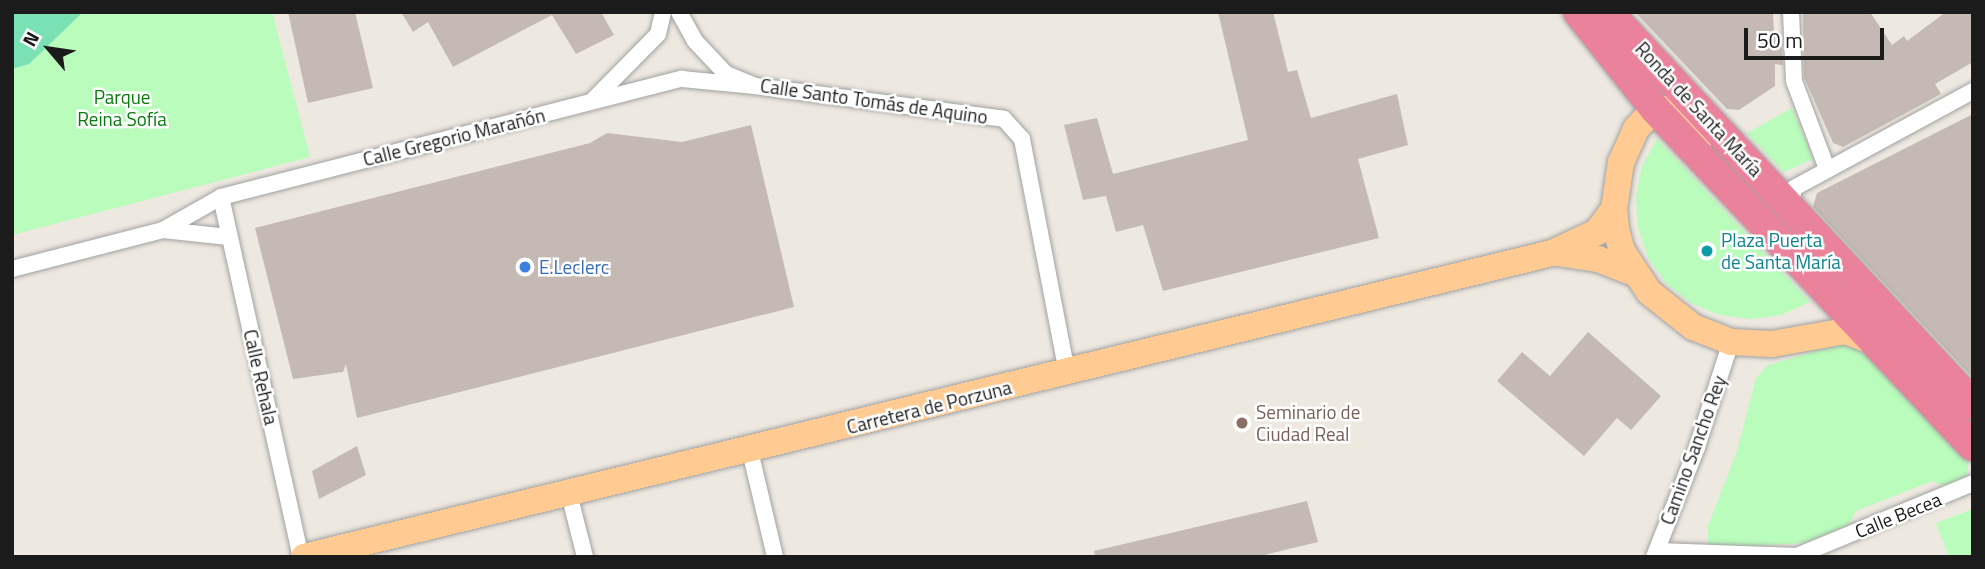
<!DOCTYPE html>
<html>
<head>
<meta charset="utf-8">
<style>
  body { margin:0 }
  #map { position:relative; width:1985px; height:569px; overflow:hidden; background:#ede8e0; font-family:"Titillium Web",sans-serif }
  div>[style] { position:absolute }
  .park>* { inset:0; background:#b9fcbb }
  .pitch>* { inset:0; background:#79e1b4 }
  .building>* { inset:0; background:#c5bab3 }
  .roads { filter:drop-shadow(0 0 2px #a2a2a2) drop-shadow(0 0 2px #a2a2a2) }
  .street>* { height:16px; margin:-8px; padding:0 8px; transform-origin:8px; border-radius:8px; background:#fff }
  .primary>* { height:26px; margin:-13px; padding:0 13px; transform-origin:13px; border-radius:13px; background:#ffcb93 }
  .highway>* { height:30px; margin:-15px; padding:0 15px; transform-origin:15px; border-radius:15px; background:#ea829b }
  .dots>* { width:19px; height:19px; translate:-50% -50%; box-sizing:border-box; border:4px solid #fff; border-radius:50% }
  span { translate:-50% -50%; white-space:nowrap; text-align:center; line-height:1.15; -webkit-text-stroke:5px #fff; paint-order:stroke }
  .park-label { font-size:19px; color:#067c0a }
  .street-label { font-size:19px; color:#1b1b1b }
  .culture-label { font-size:19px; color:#0d838f }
  .left { translate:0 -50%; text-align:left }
  .shop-label { font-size:19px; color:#366cbe }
  .education-label { font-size:19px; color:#785e54 }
  .frame { position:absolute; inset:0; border:14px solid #1b1b1b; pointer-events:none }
  .north { position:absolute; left:14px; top:14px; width:70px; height:70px; -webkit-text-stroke:5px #fff; paint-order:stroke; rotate:299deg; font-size:19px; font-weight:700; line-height:28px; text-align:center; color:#1b1b1b }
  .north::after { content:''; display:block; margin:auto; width:24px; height:32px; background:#1b1b1b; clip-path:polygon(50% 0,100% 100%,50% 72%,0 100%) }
  .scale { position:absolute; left:1744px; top:28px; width:140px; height:32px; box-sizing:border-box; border:4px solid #1b1b1b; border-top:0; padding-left:9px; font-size:21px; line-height:24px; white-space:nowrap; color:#1b1b1b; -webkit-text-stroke:5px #fff; paint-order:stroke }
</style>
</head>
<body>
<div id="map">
  <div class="park">
    <i style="clip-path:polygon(83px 12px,272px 12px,310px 157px,12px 235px,12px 69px,29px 64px)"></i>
    <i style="clip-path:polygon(1792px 108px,1813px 159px,1784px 172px,1747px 133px)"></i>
    <i style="clip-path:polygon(1657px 139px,1810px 302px,1781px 315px,1750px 319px,1719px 315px,1691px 303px,1666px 283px,1648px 258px,1638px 228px,1636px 197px,1642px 166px)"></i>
    <i style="clip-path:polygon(1844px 343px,1862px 347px,1969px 457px,1967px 475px,1947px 487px,1932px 481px,1856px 511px,1846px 529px,1805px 543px,1717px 548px,1708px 544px,1708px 526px,1737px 451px,1756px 378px,1768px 365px)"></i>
    <i style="clip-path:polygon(1973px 509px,1973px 557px,1949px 557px,1936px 523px)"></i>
  </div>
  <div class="pitch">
    <i style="clip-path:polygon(12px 12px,83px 12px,29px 64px,12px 69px)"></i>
  </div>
  <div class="building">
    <i style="clip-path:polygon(288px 12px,355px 12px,373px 88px,308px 103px)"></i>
    <i style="clip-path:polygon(401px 12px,601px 12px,614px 35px,576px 54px,552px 15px,453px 67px,428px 22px,413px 32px)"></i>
    <i style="clip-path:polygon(1218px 12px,1273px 12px,1288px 72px,1297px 70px,1311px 118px,1397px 94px,1408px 145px,1358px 159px,1379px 238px,1163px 291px,1143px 225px,1116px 232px,1106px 196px,1083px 200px,1064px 125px,1097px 118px,1113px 174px,1248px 140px)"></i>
    <i style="clip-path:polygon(1635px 12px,1773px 12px,1774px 33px,1781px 32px,1783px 65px,1775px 64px,1775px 86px,1739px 110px,1727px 109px)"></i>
    <i style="clip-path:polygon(1803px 12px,1870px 12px,1892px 45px,1904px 36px,1907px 41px,1946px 12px,1973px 12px,1973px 62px,1935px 84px,1941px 94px,1843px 147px,1833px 143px,1804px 77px)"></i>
    <i style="clip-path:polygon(1973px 114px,1973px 378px,1813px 207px,1817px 193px)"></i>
    <i style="clip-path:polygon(751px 125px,794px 307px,357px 418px,346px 364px,343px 372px,293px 379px,255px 228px,590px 143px,607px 133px,682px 142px)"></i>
    <i style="clip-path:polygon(1588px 332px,1661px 396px,1631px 430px,1617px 418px,1584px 456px,1497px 381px,1522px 352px,1550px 376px)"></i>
    <i style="clip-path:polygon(357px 446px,366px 475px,319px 499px,312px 471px)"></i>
    <i style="clip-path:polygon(1307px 501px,1318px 542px,1256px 557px,1095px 557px,1094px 551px)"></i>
  </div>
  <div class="roads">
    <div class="street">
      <i style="left:679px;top:12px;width:33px;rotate:61deg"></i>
      <i style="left:695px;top:41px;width:45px;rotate:46.8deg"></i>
      <i style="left:726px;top:74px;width:31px;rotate:22deg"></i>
      <i style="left:755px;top:86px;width:251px;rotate:7.5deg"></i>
      <i style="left:1004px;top:119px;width:27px;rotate:48deg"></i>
      <i style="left:1022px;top:139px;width:238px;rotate:79.1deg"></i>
      <i style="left:1791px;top:12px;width:69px;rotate:87.5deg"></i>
      <i style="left:1794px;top:81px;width:94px;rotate:69.4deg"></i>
      <i style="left:592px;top:101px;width:94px;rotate:-45.4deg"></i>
      <i style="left:658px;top:34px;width:23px;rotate:-77deg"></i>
      <i style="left:221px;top:197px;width:369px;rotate:77.5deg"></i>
      <i style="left:1790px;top:206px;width:18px;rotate:-77deg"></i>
      <i style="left:1794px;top:188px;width:204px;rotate:-28.5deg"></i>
      <i style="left:163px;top:230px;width:66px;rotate:6.1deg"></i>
      <i style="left:12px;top:269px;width:156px;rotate:-14.5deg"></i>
      <i style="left:163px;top:230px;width:67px;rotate:-29.6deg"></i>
      <i style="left:221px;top:197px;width:476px;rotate:-14.4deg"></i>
      <i style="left:682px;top:79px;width:73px;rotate:5.5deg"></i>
      <i style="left:750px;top:451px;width:109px;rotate:76.7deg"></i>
      <i style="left:569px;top:494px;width:65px;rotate:75.7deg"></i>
      <i style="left:1657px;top:551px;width:140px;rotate:2deg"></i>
      <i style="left:1797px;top:556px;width:191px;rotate:-22.5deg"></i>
      <i style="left:1654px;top:557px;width:118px;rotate:-68.6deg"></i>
      <i style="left:1697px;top:447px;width:110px;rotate:-72.1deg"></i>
    </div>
    <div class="primary">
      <i style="left:1704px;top:134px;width:36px;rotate:-136deg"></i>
      <i style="left:1678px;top:109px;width:23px;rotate:180deg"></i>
      <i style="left:1655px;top:109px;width:28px;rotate:134deg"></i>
      <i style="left:1636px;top:129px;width:36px;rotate:114deg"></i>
      <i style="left:1621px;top:162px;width:48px;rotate:98.5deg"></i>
      <i style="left:1614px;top:209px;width:20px;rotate:84deg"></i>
      <i style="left:1616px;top:229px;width:23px;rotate:75deg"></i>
      <i style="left:1622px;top:251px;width:49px;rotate:56.6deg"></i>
      <i style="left:1649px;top:292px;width:56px;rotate:38.5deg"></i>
      <i style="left:1693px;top:327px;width:41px;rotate:21.5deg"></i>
      <i style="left:1731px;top:342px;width:41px;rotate:2.8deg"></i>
      <i style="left:1772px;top:344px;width:75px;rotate:-10deg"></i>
      <i style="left:1846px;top:331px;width:26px;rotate:21deg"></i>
      <i style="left:1557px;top:253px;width:41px;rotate:8.3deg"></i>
      <i style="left:1598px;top:259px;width:41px;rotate:21.5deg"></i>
      <i style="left:304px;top:557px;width:1284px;rotate:-13.69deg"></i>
      <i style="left:1552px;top:253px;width:50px;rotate:-25deg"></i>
      <i style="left:1597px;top:232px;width:29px;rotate:-54deg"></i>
    </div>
    <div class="highway">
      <i style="left:1578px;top:12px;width:124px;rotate:51.6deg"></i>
      <i style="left:1655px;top:109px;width:463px;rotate:46.7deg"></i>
      <i style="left:1608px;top:12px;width:536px;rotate:47.04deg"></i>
    </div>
  </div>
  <div class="dots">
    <i style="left:1707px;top:251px;background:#0f9aa8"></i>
    <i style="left:525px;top:267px;background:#3f7fe0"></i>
    <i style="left:1242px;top:423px;background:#8d6e63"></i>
  </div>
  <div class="park-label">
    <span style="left:122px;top:108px">Parque<br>Reina Sofía</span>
  </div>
  <div class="street-label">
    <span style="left:874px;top:101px;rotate:8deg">Calle Santo Tomás de Aquino</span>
    <span style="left:1699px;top:109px;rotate:47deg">Ronda de Santa María</span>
    <span style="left:454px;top:137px;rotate:-14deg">Calle Gregorio Marañón</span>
    <span style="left:261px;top:377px;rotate:77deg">Calle Rehala</span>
    <span style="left:929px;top:407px;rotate:-14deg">Carretera de Porzuna</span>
    <span style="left:1693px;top:450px;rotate:-70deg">Camino Sancho Rey</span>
    <span style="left:1898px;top:515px;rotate:-22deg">Calle Becea</span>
  </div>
  <div class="culture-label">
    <span class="left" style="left:1721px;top:251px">Plaza Puerta<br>de Santa María</span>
  </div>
  <div class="shop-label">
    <span class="left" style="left:539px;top:267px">E.Leclerc</span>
  </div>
  <div class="education-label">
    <span class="left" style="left:1256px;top:423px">Seminario de<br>Ciudad Real</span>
  </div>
  <div class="frame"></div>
  <div class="north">N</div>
  <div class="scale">50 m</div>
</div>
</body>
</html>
